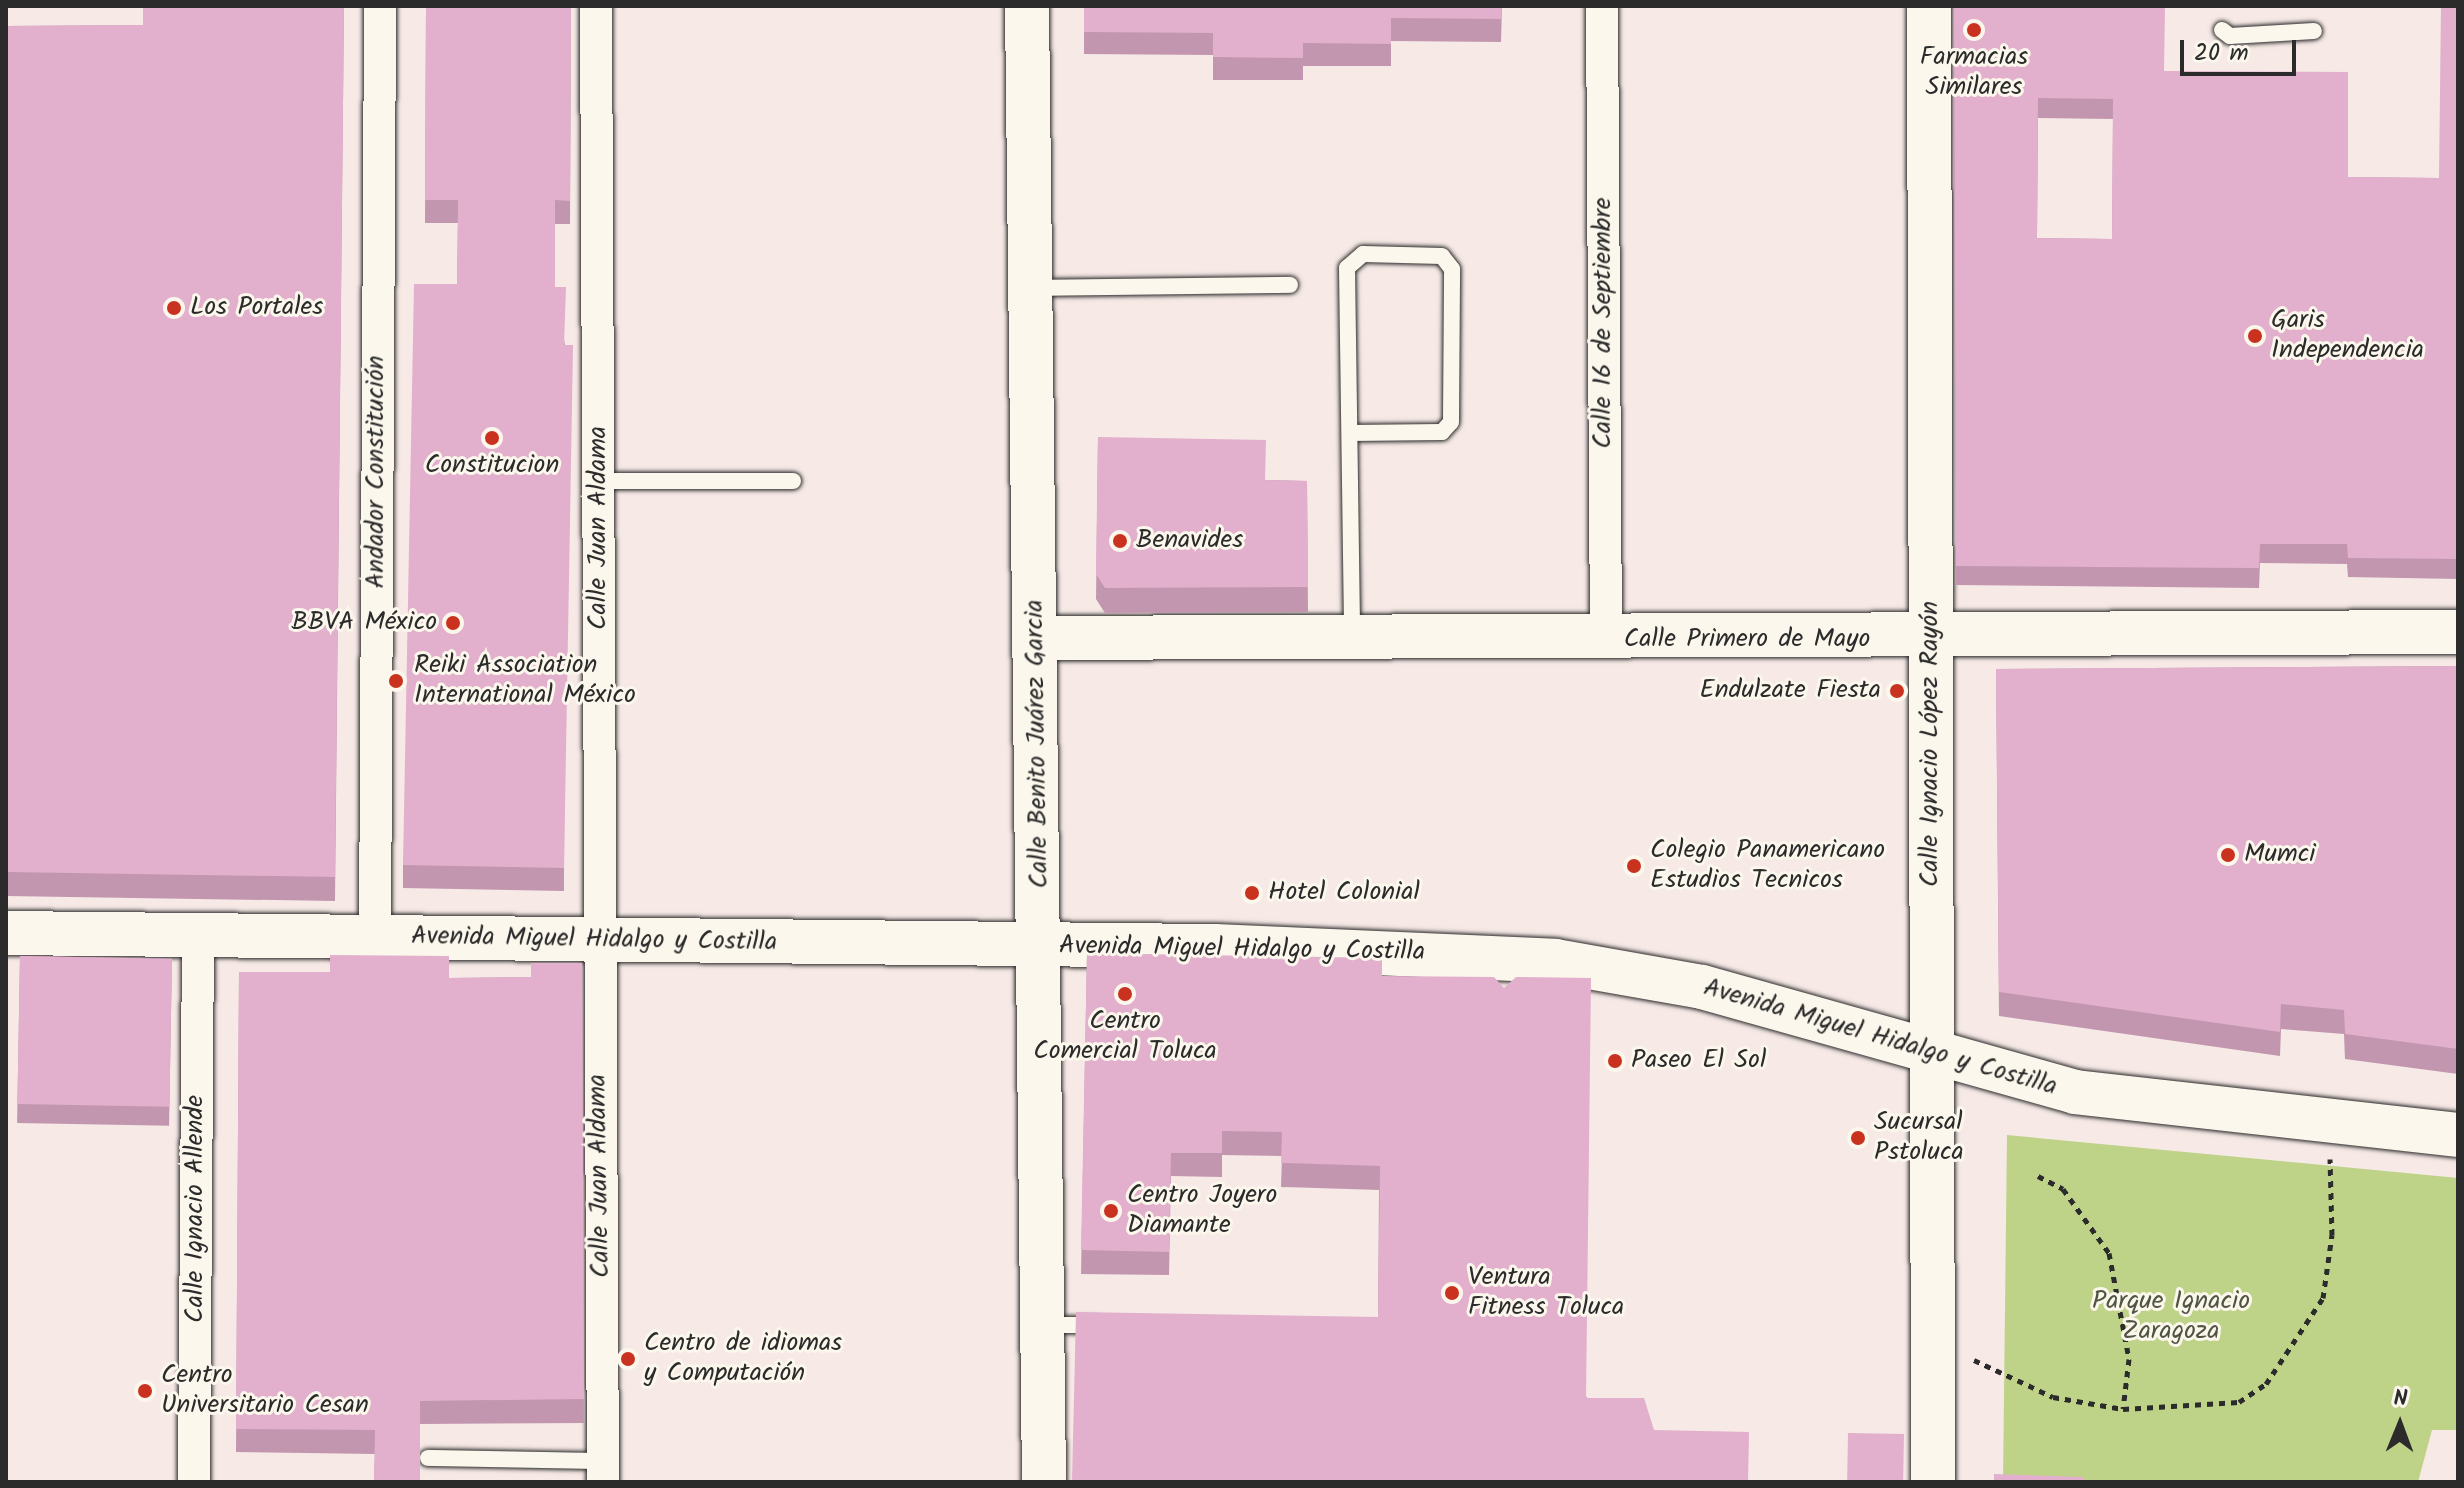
<!DOCTYPE html>
<html>
<head>
<meta charset="utf-8">
<style>
  body { margin:0 }
  #map { position:relative; width:2464px; height:1488px; overflow:hidden; background:#f6e9e6; font-family:Kalam,sans-serif }
  div>[style] { position:absolute }
  .green>* { inset:0; background:#bed388 }
  .path>* { height:5px; margin-top:-2.5px; transform-origin:0; background:repeating-linear-gradient(90deg,#2b2b2b 0 6px,transparent 0 12px) }
  .roads { filter:drop-shadow(0 0 2px #2b2b2b) drop-shadow(0 0 2px #2b2b2b) }
  .lane>* { height:16px; margin:-8px; padding:0 8px; transform-origin:8px; border-radius:8px; background:#fbf7ec }
  .street>* { height:32px; margin:-16px; padding:0 16px; transform-origin:16px; border-radius:16px; background:#fbf7ec }
  .secondary>* { height:44px; margin:-22px; padding:0 22px; transform-origin:22px; border-radius:22px; background:#fbf7ec }
  .wall>* { inset:0; background:#c296af; transform-origin:0 0 }
  .building>* { inset:0; background:#e2afcc; transform-origin:0 0 }
  .dots>* { width:22px; height:22px; translate:-50% -50%; box-sizing:border-box; border:4px solid #fbf7ec; border-radius:50% }
  span { translate:-50% -50%; white-space:nowrap; text-align:center; line-height:1.15; -webkit-text-stroke:6px #fbf7ec; paint-order:stroke }
  .poi-label { font-size:26px; color:#2b2b2b }
  .left { translate:0 -50%; text-align:left }
  .right { translate:-100% -50%; text-align:right }
  .street-label { font-size:26px; color:#2b2b2b }
  .park-label { font-size:26px; color:#505542 }
  .frame { position:absolute; inset:0; border:8px solid #2b2b2b; pointer-events:none }
  .north { position:absolute; left:2360px; top:1384px; width:80px; height:80px; -webkit-text-stroke:6px #fbf7ec; paint-order:stroke; rotate:1deg; font-size:22px; font-weight:700; line-height:32px; text-align:center; color:#2b2b2b }
  .north::after { content:''; display:block; margin:auto; width:28px; height:36px; background:#2b2b2b; clip-path:polygon(50% 0,100% 100%,50% 72%,0 100%) }
  .scale { position:absolute; left:2180px; top:40px; width:116px; height:36px; box-sizing:border-box; border:4px solid #2b2b2b; border-top:0; padding-left:10px; font-size:24px; line-height:28px; white-space:nowrap; color:#2b2b2b; -webkit-text-stroke:6px #fbf7ec; paint-order:stroke }
</style>
</head>
<body>
<div id="map">
  <div class="green">
    <i style="clip-path:polygon(2007px 1135px,2458px 1178px,2458px 1430px,2432px 1430px,2418px 1482px,2003px 1482px)"></i>
  </div>
  <div class="path">
    <i style="left:2038px;top:1176px;width:28px;rotate:27deg"></i>
    <i style="left:2063px;top:1189px;width:79px;rotate:54.3deg"></i>
    <i style="left:2109px;top:1253px;width:108px;rotate:79.3deg"></i>
    <i style="left:2129px;top:1359px;width:50px;rotate:96.8deg"></i>
    <i style="left:1974px;top:1360px;width:87px;rotate:25.1deg"></i>
    <i style="left:2053px;top:1397px;width:71px;rotate:9.7deg"></i>
    <i style="left:2123px;top:1409px;width:116px;rotate:-3.5deg"></i>
    <i style="left:2239px;top:1402px;width:32px;rotate:-34deg"></i>
    <i style="left:2266px;top:1384px;width:103px;rotate:-56.5deg"></i>
    <i style="left:2323px;top:1298px;width:64px;rotate:-81.9deg"></i>
    <i style="left:2332px;top:1235px;width:76px;rotate:-91.5deg"></i>
  </div>
  <div class="roads">
    <div class="lane">
      <i style="left:2222px;top:30px;width:10px;rotate:37deg"></i>
      <i style="left:2230px;top:36px;width:84px;rotate:-3.4deg"></i>
      <i style="left:1033px;top:288px;width:257px;rotate:-0.7deg"></i>
      <i style="left:1350px;top:433px;width:92px;rotate:-0.6deg"></i>
      <i style="left:1442px;top:432px;width:13px;rotate:-48deg"></i>
      <i style="left:1451px;top:422px;width:153px;rotate:-89.6deg"></i>
      <i style="left:1452px;top:269px;width:16px;rotate:-128deg"></i>
      <i style="left:1442px;top:256px;width:79px;rotate:-178.5deg"></i>
      <i style="left:1363px;top:254px;width:21px;rotate:139deg"></i>
      <i style="left:1347px;top:268px;width:368px;rotate:89.2deg"></i>
      <i style="left:600px;top:481px;width:193px"></i>
      <i style="left:1043px;top:1325px;width:52px"></i>
      <i style="left:428px;top:1458px;width:175px;rotate:1deg"></i>
    </div>
    <div class="street">
      <i style="left:596px;top:6px;width:1476px;rotate:89.73deg"></i>
      <i style="left:1602px;top:6px;width:634px;rotate:89.64deg"></i>
      <i style="left:375px;top:937px;width:931px;rotate:-89.69deg"></i>
      <i style="left:194px;top:1482px;width:546px;rotate:-89.58deg"></i>
    </div>
    <div class="secondary">
      <i style="left:1027px;top:6px;width:1476px;rotate:89.34deg"></i>
      <i style="left:1929px;top:6px;width:1476px;rotate:89.84deg"></i>
      <i style="left:1037px;top:638px;width:1421px;rotate:-0.24deg"></i>
      <i style="left:6px;top:933px;width:1209px;rotate:0.62deg"></i>
      <i style="left:1215px;top:946px;width:340px;rotate:2.5deg"></i>
      <i style="left:1555px;top:961px;width:149px;rotate:10deg"></i>
      <i style="left:1702px;top:987px;width:387px;rotate:15.7deg"></i>
      <i style="left:2075px;top:1092px;width:385px;rotate:6.4deg"></i>
    </div>
  </div>
  <div class="wall">
    <i style="clip-path:polygon(344px 6px,335px 901px,6px 896px,6px 26px,143px 25px)"></i>
    <i style="clip-path:polygon(426px 6px,571px 6px,570px 224px,555px 224px,555px 287px,565px 345px,564px 891px,403px 888px,403px 865px,457px 284px,458px 223px,425px 223px)"></i>
    <i style="clip-path:polygon(1084px 6px,1502px 6px,1501px 42px,1391px 41px,1391px 66px,1303px 66px,1303px 80px,1213px 80px,1213px 55px,1084px 54px)"></i>
    <i style="clip-path:polygon(evenodd,1953px 6px,2164px 71px,2348px 177px,2439px 178px,2458px 6px,2458px 579px,2348px 577px,2347px 564px,2260px 563px,2259px 588px,1956px 585px,1953px 6px,2038px 118px,2113px 119px,2112px 239px,2037px 238px,2038px 118px)"></i>
    <i style="clip-path:polygon(1098px 437px,1266px 480px,1307px 481px,1308px 612px,1105px 613px,1096px 599px)"></i>
    <i style="clip-path:polygon(2458px 666px,2458px 1074px,2345px 1059px,2344px 1034px,2281px 1029px,2280px 1056px,1999px 1016px,1996px 669px)"></i>
    <i style="clip-path:polygon(1087px 953px,1382px 976px,1587px 1398px,1654px 1430px,1748px 1482px,1378px 1317px,1379px 1190px,1281px 1187px,1282px 1156px,1222px 1155px,1222px 1177px,1171px 1176px,1169px 1275px,1081px 1274px)"></i>
    <i style="left:20px;top:956px;width:152px;height:167px;rotate:1deg"></i>
    <i style="clip-path:polygon(582px 963px,584px 1423px,420px 1424px,420px 1482px,374px 1482px,375px 1454px,236px 1452px,239px 972px,449px 978px,531px 977px)"></i>
  </div>
  <div class="building">
    <i style="clip-path:polygon(143px 6px,344px 6px,335px 877px,6px 872px,6px 26px,143px 25px)"></i>
    <i style="clip-path:polygon(426px 6px,571px 6px,570px 201px,555px 200px,555px 287px,566px 287px,564px 345px,573px 345px,564px 868px,403px 865px,414px 284px,457px 284px,458px 200px,425px 200px)"></i>
    <i style="clip-path:polygon(1084px 6px,1502px 6px,1501px 19px,1391px 18px,1391px 44px,1303px 43px,1303px 58px,1213px 57px,1213px 33px,1084px 32px)"></i>
    <i style="clip-path:polygon(evenodd,1954px 6px,2165px 6px,2164px 71px,2348px 72px,2348px 177px,2439px 178px,2441px 6px,2458px 6px,2458px 559px,2348px 558px,2347px 544px,2260px 544px,2259px 568px,1956px 566px,1954px 6px,2038px 98px,2113px 99px,2112px 239px,2037px 238px,2038px 98px)"></i>
    <i style="clip-path:polygon(1098px 437px,1266px 440px,1265px 480px,1307px 481px,1308px 587px,1105px 588px,1096px 574px)"></i>
    <i style="clip-path:polygon(2458px 666px,2458px 1049px,2345px 1034px,2344px 1010px,2281px 1004px,2280px 1032px,1999px 992px,1996px 669px)"></i>
    <i style="clip-path:polygon(1087px 953px,1382px 958px,1382px 976px,1494px 977px,1504px 988px,1516px 977px,1591px 978px,1586px 1398px,1644px 1398px,1654px 1430px,1749px 1432px,1748px 1482px,1072px 1482px,1076px 1312px,1378px 1317px,1380px 1166px,1281px 1163px,1282px 1132px,1222px 1131px,1222px 1153px,1171px 1153px,1169px 1252px,1081px 1250px)"></i>
    <i style="clip-path:polygon(330px 955px,449px 956px,449px 978px,531px 977px,531px 963px,582px 963px,584px 1399px,420px 1401px,420px 1481px,374px 1481px,375px 1430px,236px 1429px,239px 972px,330px 972px)"></i>
    <i style="left:20px;top:956px;width:152px;height:148px;rotate:1deg"></i>
    <i style="left:1848px;top:1433px;width:56px;height:49px;rotate:1deg"></i>
    <i style="clip-path:polygon(1994px 1474px,2083px 1477px,2083px 1482px,1994px 1482px)"></i>
  </div>
  <div class="dots">
    <i style="left:1974px;top:30px;background:#c8321e"></i>
    <i style="left:174px;top:308px;background:#c8321e"></i>
    <i style="left:2255px;top:336px;background:#c8321e"></i>
    <i style="left:492px;top:438px;background:#c8321e"></i>
    <i style="left:1120px;top:541px;background:#c8321e"></i>
    <i style="left:453px;top:623px;background:#c8321e"></i>
    <i style="left:396px;top:681px;background:#c8321e"></i>
    <i style="left:1897px;top:691px;background:#c8321e"></i>
    <i style="left:2228px;top:855px;background:#c8321e"></i>
    <i style="left:1634px;top:866px;background:#c8321e"></i>
    <i style="left:1252px;top:893px;background:#c8321e"></i>
    <i style="left:1125px;top:994px;background:#c8321e"></i>
    <i style="left:1615px;top:1061px;background:#c8321e"></i>
    <i style="left:1858px;top:1138px;background:#c8321e"></i>
    <i style="left:1111px;top:1211px;background:#c8321e"></i>
    <i style="left:1452px;top:1293px;background:#c8321e"></i>
    <i style="left:628px;top:1359px;background:#c8321e"></i>
    <i style="left:145px;top:1391px;background:#c8321e"></i>
  </div>
  <div class="poi-label">
    <span style="left:1974px;top:73px">Farmacias<br>Similares</span>
    <span class="left" style="left:190px;top:308px">Los Portales</span>
    <span class="left" style="left:2271px;top:336px">Garis<br>Independencia</span>
    <span style="left:492px;top:466px">Constitucion</span>
    <span class="left" style="left:1136px;top:541px">Benavides</span>
    <span class="right" style="left:437px;top:623px">BBVA México</span>
    <span class="left" style="left:414px;top:681px">Reiki Association<br>International México</span>
    <span class="right" style="left:1881px;top:691px">Endulzate Fiesta</span>
    <span class="left" style="left:1650px;top:866px">Colegio Panamericano<br>Estudios Tecnicos</span>
    <span class="left" style="left:2244px;top:855px">Mumci</span>
    <span class="left" style="left:1268px;top:893px">Hotel Colonial</span>
    <span style="left:1125px;top:1037px">Centro<br>Comercial Toluca</span>
    <span class="left" style="left:1631px;top:1061px">Paseo El Sol</span>
    <span class="left" style="left:1874px;top:1138px">Sucursal<br>Pstoluca</span>
    <span class="left" style="left:1127px;top:1211px">Centro Joyero<br>Diamante</span>
    <span class="left" style="left:1468px;top:1293px">Ventura<br>Fitness Toluca</span>
    <span class="left" style="left:644px;top:1359px">Centro de idiomas<br>y Computación</span>
    <span class="left" style="left:161px;top:1391px">Centro<br>Universitario Cesan</span>
  </div>
  <div class="street-label">
    <span style="left:1604px;top:323px;rotate:-90deg">Calle 16 de Septiembre</span>
    <span style="left:377px;top:472px;rotate:-90deg">Andador Constitución</span>
    <span style="left:599px;top:528px;rotate:-90deg">Calle Juan Aldama</span>
    <span style="left:1747px;top:640px">Calle Primero de Mayo</span>
    <span style="left:1038px;top:744px;rotate:-91deg">Calle Benito Juárez Garcia</span>
    <span style="left:1931px;top:744px;rotate:-90deg">Calle Ignacio López Rayón</span>
    <span style="left:594px;top:940px;rotate:1deg">Avenida Miguel Hidalgo y Costilla</span>
    <span style="left:1242px;top:950px;rotate:1deg">Avenida Miguel Hidalgo y Costilla</span>
    <span style="left:1880px;top:1038px;rotate:16deg">Avenida Miguel Hidalgo y Costilla</span>
    <span style="left:600px;top:1176px;rotate:-91deg">Calle Juan Aldama</span>
    <span style="left:196px;top:1209px;rotate:-90deg">Calle Ignacio Allende</span>
  </div>
  <div class="park-label">
    <span style="left:2171px;top:1317px">Parque Ignacio<br>Zaragoza</span>
  </div>
  <div class="frame"></div>
  <div class="north">N</div>
  <div class="scale">20 m</div>
</div>
</body>
</html>
